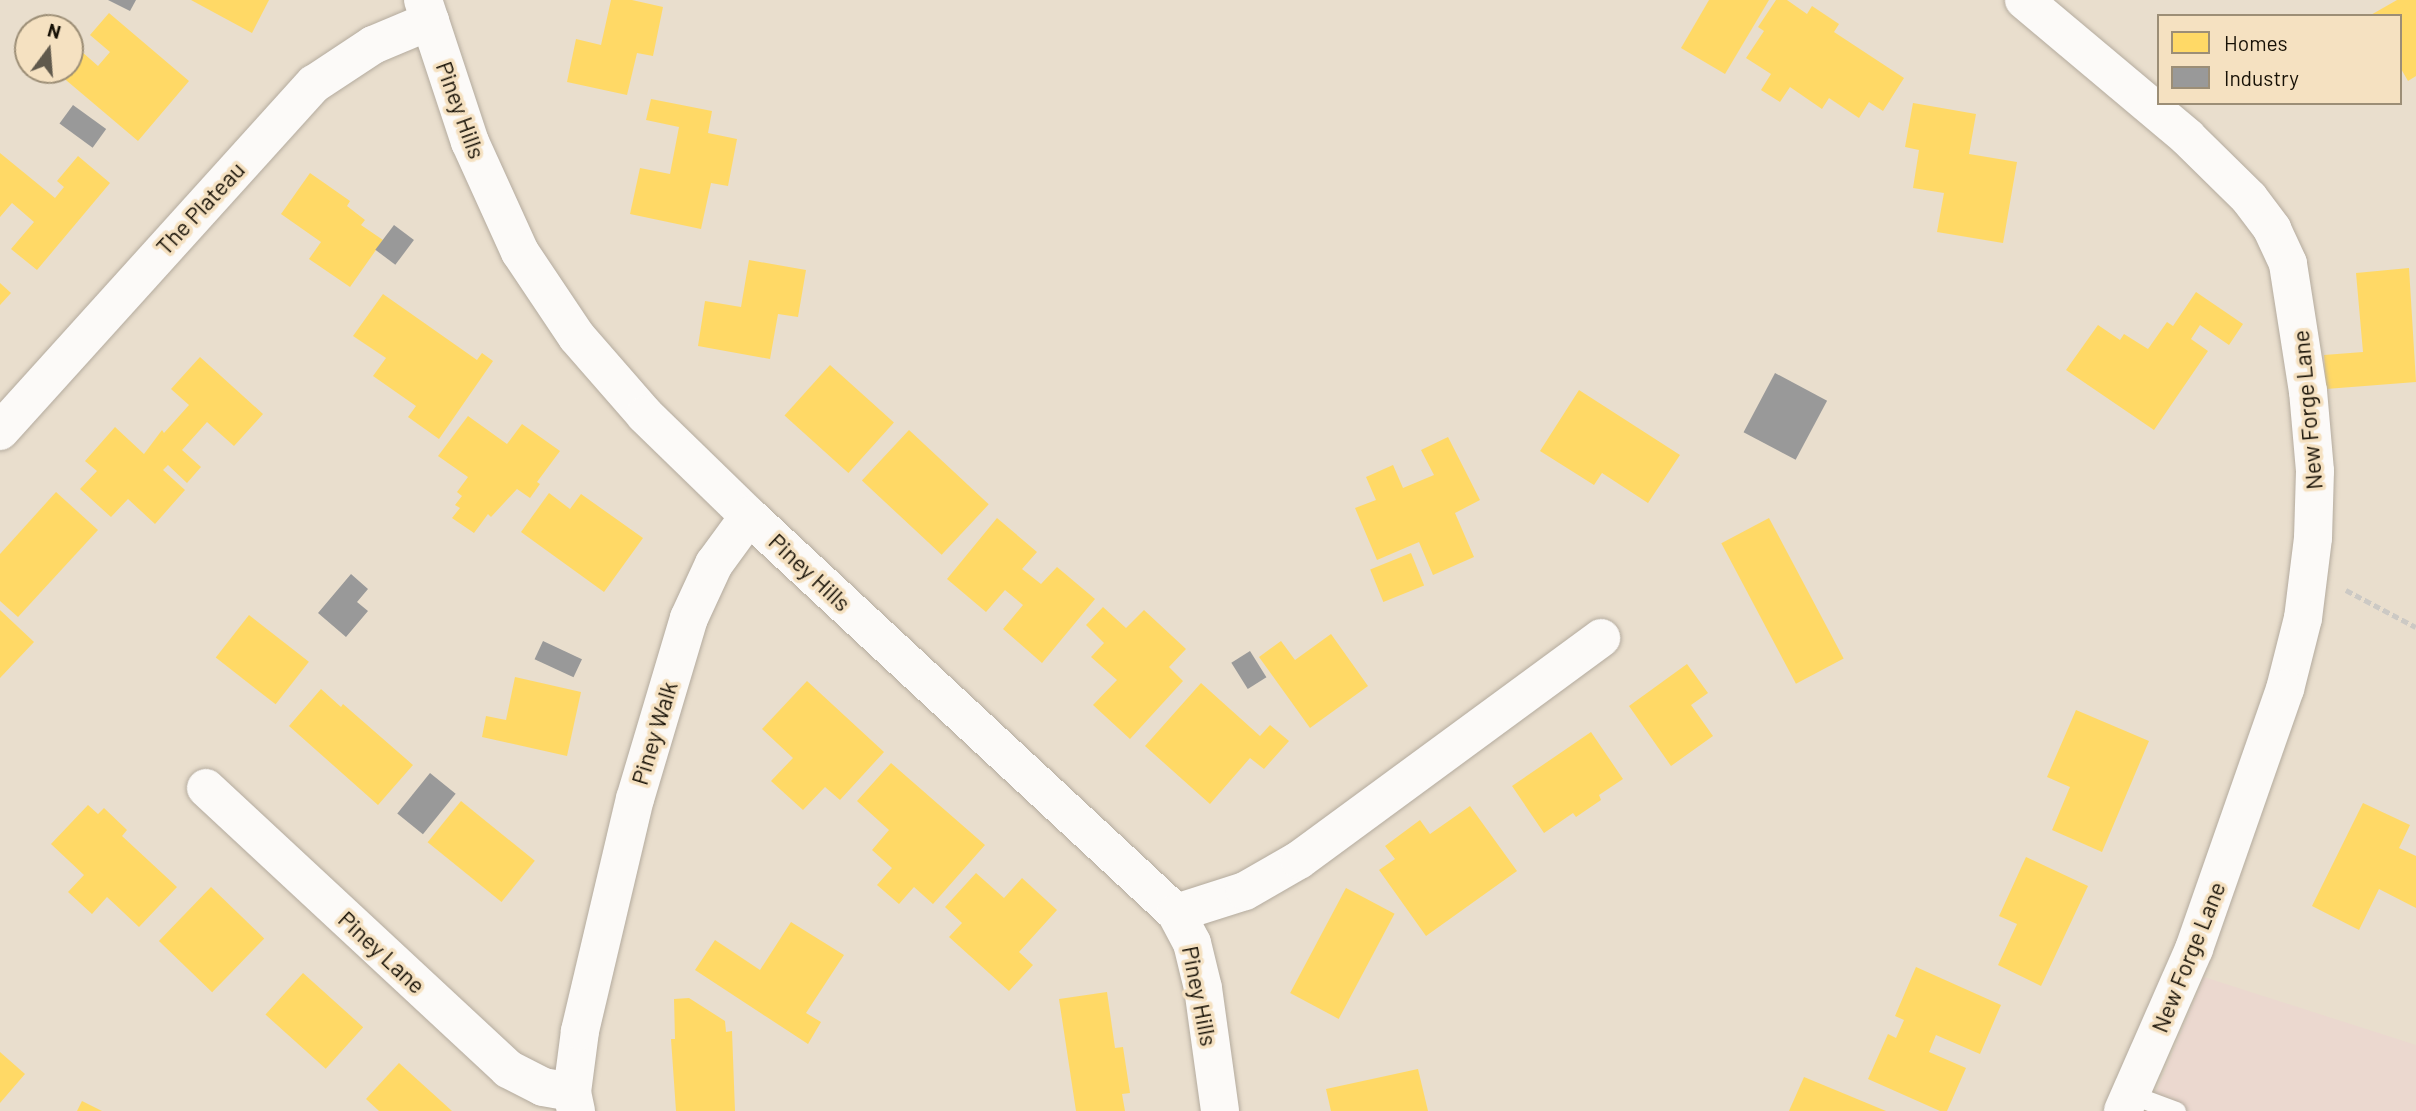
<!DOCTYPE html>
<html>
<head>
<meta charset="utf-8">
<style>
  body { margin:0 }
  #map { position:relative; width:2416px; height:1111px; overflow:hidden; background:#e9decd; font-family:Barlow,sans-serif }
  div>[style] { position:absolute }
  .industrial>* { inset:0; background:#ebd8cf }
  .homes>* { inset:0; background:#ffd966; transform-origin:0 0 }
  .industry>* { inset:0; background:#999; transform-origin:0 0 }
  .path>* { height:4.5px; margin-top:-2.25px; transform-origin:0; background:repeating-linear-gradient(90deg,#ccc9c4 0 7px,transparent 0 10.5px) }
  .roads { filter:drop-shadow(0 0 2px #b4ab9e) drop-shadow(0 0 2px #b4ab9e) }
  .lane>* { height:19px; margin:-9.5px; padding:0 9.5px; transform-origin:9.5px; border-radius:9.5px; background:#fcfaf8 }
  .street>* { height:38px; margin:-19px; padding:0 19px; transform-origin:19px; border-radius:19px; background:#fcfaf8 }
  span { translate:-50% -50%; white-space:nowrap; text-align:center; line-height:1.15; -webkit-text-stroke:7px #f5e1c1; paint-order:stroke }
  .street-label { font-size:23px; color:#171106 }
  .legend { position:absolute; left:2157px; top:14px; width:245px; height:91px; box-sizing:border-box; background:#f5e1c1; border:2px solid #9c8e76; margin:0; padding:9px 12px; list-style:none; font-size:21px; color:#171106 }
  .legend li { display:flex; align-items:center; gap:14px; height:35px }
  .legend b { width:35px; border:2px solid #9c8e76 }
  .north { position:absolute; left:14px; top:14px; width:70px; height:70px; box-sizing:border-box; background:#f5e1c1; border:2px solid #9c8e76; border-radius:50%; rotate:16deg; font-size:19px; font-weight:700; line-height:28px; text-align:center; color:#171106 }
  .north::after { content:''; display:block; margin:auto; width:24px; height:32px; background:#60594c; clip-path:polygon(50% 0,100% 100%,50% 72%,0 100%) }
</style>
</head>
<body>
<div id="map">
  <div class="industrial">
    <i style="clip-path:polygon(2204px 977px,2416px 1045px,2416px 1111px,2148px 1111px)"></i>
  </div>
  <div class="homes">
    <i style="clip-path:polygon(191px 0,269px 0,252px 33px)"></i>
    <i style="clip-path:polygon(611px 0,632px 0,663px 7px,653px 56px,637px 53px,627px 95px,567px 82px,576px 39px,601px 45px)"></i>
    <i style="clip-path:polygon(1709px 0,1769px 0,1725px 74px,1681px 48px)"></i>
    <i style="clip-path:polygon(1776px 0,1787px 0,1807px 14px,1812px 6px,1839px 24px,1834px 32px,1904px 78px,1883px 111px,1869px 102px,1859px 118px,1829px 98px,1822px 109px,1790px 87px,1780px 102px,1761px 90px,1771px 74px,1746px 58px,1764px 31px,1758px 27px)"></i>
    <i style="clip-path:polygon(2397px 0,2416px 0,2416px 76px,2408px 81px,2400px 67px,2400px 16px,2369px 16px)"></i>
    <i style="clip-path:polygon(109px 13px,189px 81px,138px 141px,60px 75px,65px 70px,70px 70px,70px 64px,81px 51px,98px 66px,110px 52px,90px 35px)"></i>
    <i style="clip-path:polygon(651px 99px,712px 111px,708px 133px,737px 139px,728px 186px,711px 183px,701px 229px,630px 214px,640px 168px,670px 174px,679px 127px,646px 120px)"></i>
    <i style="clip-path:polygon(1913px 103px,1976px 114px,1969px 154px,2017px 162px,2003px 243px,1937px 232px,1944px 193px,1913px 188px,1919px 150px,1905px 147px)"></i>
    <i style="clip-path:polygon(0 153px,55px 198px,64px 187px,57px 181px,78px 156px,110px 183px,37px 270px,11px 249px,34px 222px,12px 203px,0 217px)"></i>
    <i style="clip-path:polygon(310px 173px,350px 201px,347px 206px,365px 220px,361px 225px,383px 240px,350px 287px,309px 259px,321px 242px,281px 214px)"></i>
    <i style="clip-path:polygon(749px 260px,806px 270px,798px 317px,778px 314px,770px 359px,698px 346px,705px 301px,741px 307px)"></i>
    <i style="clip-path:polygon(2409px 268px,2416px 382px,2326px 389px,2324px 355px,2363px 352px,2356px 273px)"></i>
    <i style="clip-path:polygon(0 283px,11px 293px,0 305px)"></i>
    <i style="clip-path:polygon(2196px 292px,2243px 324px,2229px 345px,2200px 325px,2191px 339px,2208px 351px,2154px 430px,2066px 370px,2098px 325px,2120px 340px,2124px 334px,2148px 349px,2167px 322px,2173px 326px)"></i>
    <i style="clip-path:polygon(383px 294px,477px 360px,482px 353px,493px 361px,439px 439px,408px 417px,416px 406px,373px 376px,386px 358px,353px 336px)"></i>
    <i style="clip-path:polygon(200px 357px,263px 414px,234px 446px,207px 422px,182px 450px,201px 467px,187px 483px,168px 465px,163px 470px,185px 490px,155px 524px,128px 499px,111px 517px,80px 489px,97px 471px,85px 461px,115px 427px,144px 454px,162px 430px,164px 433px,189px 405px,171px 389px)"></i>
    <i style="left:830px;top:365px;width:86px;height:68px;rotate:42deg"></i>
    <i style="clip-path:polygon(1579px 390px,1680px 455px,1648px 503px,1602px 473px,1594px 485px,1540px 451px)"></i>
    <i style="clip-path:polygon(468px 416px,507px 444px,522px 424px,560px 451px,537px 482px,540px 484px,530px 498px,517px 489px,491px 517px,488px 514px,474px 533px,452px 518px,460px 508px,455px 505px,462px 496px,457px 492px,468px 477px,438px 456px)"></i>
    <i style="left:909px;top:430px;width:109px;height:69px;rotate:43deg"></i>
    <i style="clip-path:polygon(1448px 437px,1480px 500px,1455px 513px,1474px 557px,1433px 575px,1419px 542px,1377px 560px,1355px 508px,1376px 500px,1366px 477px,1393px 465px,1403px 488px,1434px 475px,1421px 450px)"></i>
    <i style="clip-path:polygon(56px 492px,98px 530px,18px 617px,0 601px,0 554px)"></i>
    <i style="clip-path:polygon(549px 493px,570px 509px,581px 494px,643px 538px,604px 592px,521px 532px)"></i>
    <i style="clip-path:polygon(997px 518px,1037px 552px,1022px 569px,1041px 584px,1057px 567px,1095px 599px,1042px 663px,1003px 629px,1023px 605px,1005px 590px,986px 612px,947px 579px)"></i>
    <i style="left:1769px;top:518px;width:159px;height:54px;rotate:62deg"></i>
    <i style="left:1411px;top:553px;width:35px;height:44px;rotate:68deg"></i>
    <i style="clip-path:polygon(1103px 607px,1126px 628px,1144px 610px,1186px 649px,1169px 667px,1183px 681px,1130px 739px,1093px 705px,1117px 680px,1091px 657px,1104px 643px,1086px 625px)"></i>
    <i style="clip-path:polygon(0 610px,34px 642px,0 678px)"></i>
    <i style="left:249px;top:615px;width:76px;height:54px;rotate:38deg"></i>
    <i style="clip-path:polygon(1331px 634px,1368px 686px,1310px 728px,1259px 657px,1281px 641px,1295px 660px)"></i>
    <i style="clip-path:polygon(1687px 664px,1708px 693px,1691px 705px,1713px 736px,1671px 766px,1629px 706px)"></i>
    <i style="clip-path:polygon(515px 677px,581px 692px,567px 756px,482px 737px,486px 716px,506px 720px)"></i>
    <i style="clip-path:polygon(807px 681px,884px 752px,840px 800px,825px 787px,803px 810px,771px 781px,793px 758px,762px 729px)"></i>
    <i style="clip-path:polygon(1201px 683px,1260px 736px,1270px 725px,1289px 741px,1264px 769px,1250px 758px,1210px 804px,1145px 746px)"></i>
    <i style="clip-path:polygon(321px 689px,341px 707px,343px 704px,413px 765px,378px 805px,289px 726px)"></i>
    <i style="clip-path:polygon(2076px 710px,2149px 741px,2102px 852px,2052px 830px,2070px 787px,2047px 777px)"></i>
    <i style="clip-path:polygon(1591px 732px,1623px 779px,1599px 795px,1601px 800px,1576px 817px,1573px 813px,1544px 833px,1512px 786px)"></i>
    <i style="clip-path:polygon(891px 763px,985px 845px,933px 904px,914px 887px,899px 904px,877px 885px,892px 868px,872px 850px,889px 830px,857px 801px)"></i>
    <i style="left:461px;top:801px;width:95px;height:53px;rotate:39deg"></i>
    <i style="clip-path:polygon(2363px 803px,2410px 825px,2399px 848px,2416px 856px,2416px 908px,2379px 889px,2359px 930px,2312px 906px)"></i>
    <i style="clip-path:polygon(88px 805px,98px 814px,104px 808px,127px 830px,122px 836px,177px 887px,139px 927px,107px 897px,92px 914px,68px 892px,84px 875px,51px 844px)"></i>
    <i style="clip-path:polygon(1470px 806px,1517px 871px,1426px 936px,1379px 870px,1395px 859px,1385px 846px,1420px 820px,1430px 834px)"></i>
    <i style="clip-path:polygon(2026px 857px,2088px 886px,2041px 986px,1998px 965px,2017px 924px,1999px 916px)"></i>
    <i style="clip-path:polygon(976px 873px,1004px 898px,1022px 878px,1057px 910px,1019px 952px,1033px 965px,1009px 991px,949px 937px,962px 923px,945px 907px)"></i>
    <i style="left:211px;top:887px;width:74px;height:75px;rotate:44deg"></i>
    <i style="left:1346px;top:888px;width:55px;height:119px;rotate:28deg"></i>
    <i style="clip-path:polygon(791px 922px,844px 955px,806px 1013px,821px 1022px,808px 1044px,695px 970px,715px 940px,760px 970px)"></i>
    <i style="clip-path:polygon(1916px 967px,2001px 1005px,1980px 1054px,1936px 1035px,1929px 1052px,1966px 1068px,1947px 1111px,1940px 1111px,1868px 1079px,1888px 1034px,1896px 1038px,1904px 1020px,1895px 1016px)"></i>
    <i style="left:303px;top:973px;width:81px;height:56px;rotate:42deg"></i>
    <i style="clip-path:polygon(1107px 992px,1115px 1048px,1123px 1047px,1130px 1093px,1122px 1094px,1125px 1111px,1076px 1111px,1059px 999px)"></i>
    <i style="clip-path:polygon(689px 998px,725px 1021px,726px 1032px,732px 1031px,735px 1111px,676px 1111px,671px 1039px,675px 1039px,674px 999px)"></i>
    <i style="clip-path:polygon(0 1052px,25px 1074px,0 1103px)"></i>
    <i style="clip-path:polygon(399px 1063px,452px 1111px,379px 1111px,366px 1099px)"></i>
    <i style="clip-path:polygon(1418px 1069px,1428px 1111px,1331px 1111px,1326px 1089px)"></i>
    <i style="clip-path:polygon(1804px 1077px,1886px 1111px,1789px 1111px)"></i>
    <i style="clip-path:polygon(82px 1101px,102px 1111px,77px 1111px)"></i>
  </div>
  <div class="industry">
    <i style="clip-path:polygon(108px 0,136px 0,130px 11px)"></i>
    <i style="left:73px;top:105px;width:41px;height:23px;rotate:36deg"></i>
    <i style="left:394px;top:225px;width:25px;height:31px;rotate:37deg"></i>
    <i style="left:1775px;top:373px;width:59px;height:67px;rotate:28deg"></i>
    <i style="clip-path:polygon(351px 574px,368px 589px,357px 602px,368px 611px,346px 637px,318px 613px)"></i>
    <i style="left:543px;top:641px;width:43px;height:20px;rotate:25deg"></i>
    <i style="left:1250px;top:651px;width:31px;height:22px;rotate:58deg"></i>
    <i style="left:430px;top:773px;width:33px;height:52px;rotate:39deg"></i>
  </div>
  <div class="path">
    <i style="left:2346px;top:590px;width:79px;rotate:27.9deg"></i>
  </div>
  <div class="roads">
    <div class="lane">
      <i style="left:2130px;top:1094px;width:49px;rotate:20.3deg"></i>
    </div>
    <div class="street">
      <i style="left:423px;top:0;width:150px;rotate:71.7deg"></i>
      <i style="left:470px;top:142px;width:121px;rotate:65.6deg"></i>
      <i style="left:520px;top:252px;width:102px;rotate:56.2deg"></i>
      <i style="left:577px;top:337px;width:103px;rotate:48.9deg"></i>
      <i style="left:645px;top:415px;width:145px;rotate:44.2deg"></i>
      <i style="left:749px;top:516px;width:583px;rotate:42.91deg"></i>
      <i style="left:1176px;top:913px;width:34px;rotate:62deg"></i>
      <i style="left:1192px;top:943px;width:46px;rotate:76.3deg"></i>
      <i style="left:1203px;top:988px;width:124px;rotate:82.1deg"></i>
      <i style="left:2024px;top:0;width:213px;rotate:40deg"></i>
      <i style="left:2187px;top:137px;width:87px;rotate:44.5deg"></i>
      <i style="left:2249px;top:198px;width:39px;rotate:53deg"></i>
      <i style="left:2272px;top:229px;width:38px;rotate:65deg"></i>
      <i style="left:2288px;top:264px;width:129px;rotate:81.1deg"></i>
      <i style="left:2308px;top:391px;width:80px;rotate:85deg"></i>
      <i style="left:2315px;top:471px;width:67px;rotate:91.7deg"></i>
      <i style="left:2313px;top:538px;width:81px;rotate:97.1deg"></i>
      <i style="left:2303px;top:618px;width:73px;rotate:104.2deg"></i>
      <i style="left:2285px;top:689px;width:275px;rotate:109.3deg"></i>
      <i style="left:2194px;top:949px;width:177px;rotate:113.7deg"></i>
      <i style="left:0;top:431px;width:468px;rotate:-47.9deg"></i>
      <i style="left:314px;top:84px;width:71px;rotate:-33.5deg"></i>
      <i style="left:373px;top:45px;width:62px;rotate:-22.8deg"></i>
      <i style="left:206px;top:788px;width:413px;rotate:42.9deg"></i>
      <i style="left:508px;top:1069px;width:39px;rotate:27deg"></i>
      <i style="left:543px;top:1087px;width:29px;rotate:10deg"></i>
      <i style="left:1176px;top:913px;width:72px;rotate:-17.7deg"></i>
      <i style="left:1245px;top:891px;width:62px;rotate:-29.9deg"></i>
      <i style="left:1299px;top:860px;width:375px;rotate:-36.3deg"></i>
      <i style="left:576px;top:1111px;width:19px;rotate:-102deg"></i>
      <i style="left:572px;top:1092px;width:62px;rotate:-82.5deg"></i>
      <i style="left:580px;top:1031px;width:238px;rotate:-76.7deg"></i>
      <i style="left:635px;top:799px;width:189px;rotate:-73.4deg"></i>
      <i style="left:689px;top:618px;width:60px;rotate:-65.2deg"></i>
      <i style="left:714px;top:564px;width:59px;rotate:-53.9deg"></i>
    </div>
  </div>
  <div class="street-label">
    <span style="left:461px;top:110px;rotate:70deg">Piney Hills</span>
    <span style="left:200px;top:208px;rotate:-47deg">The Plateau</span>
    <span style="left:2307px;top:410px;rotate:-95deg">New Forge Lane</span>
    <span style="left:810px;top:572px;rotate:43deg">Piney Hills</span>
    <span style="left:654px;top:733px;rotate:-73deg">Piney Walk</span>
    <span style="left:382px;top:952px;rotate:43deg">Piney Lane</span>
    <span style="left:2188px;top:957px;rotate:-68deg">New Forge Lane</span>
    <span style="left:1200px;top:996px;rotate:79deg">Piney Hills</span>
  </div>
  <ul class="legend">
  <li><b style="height:19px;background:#ffd966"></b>Homes</li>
  <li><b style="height:19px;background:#999"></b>Industry</li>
  </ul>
  <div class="north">N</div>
</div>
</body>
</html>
